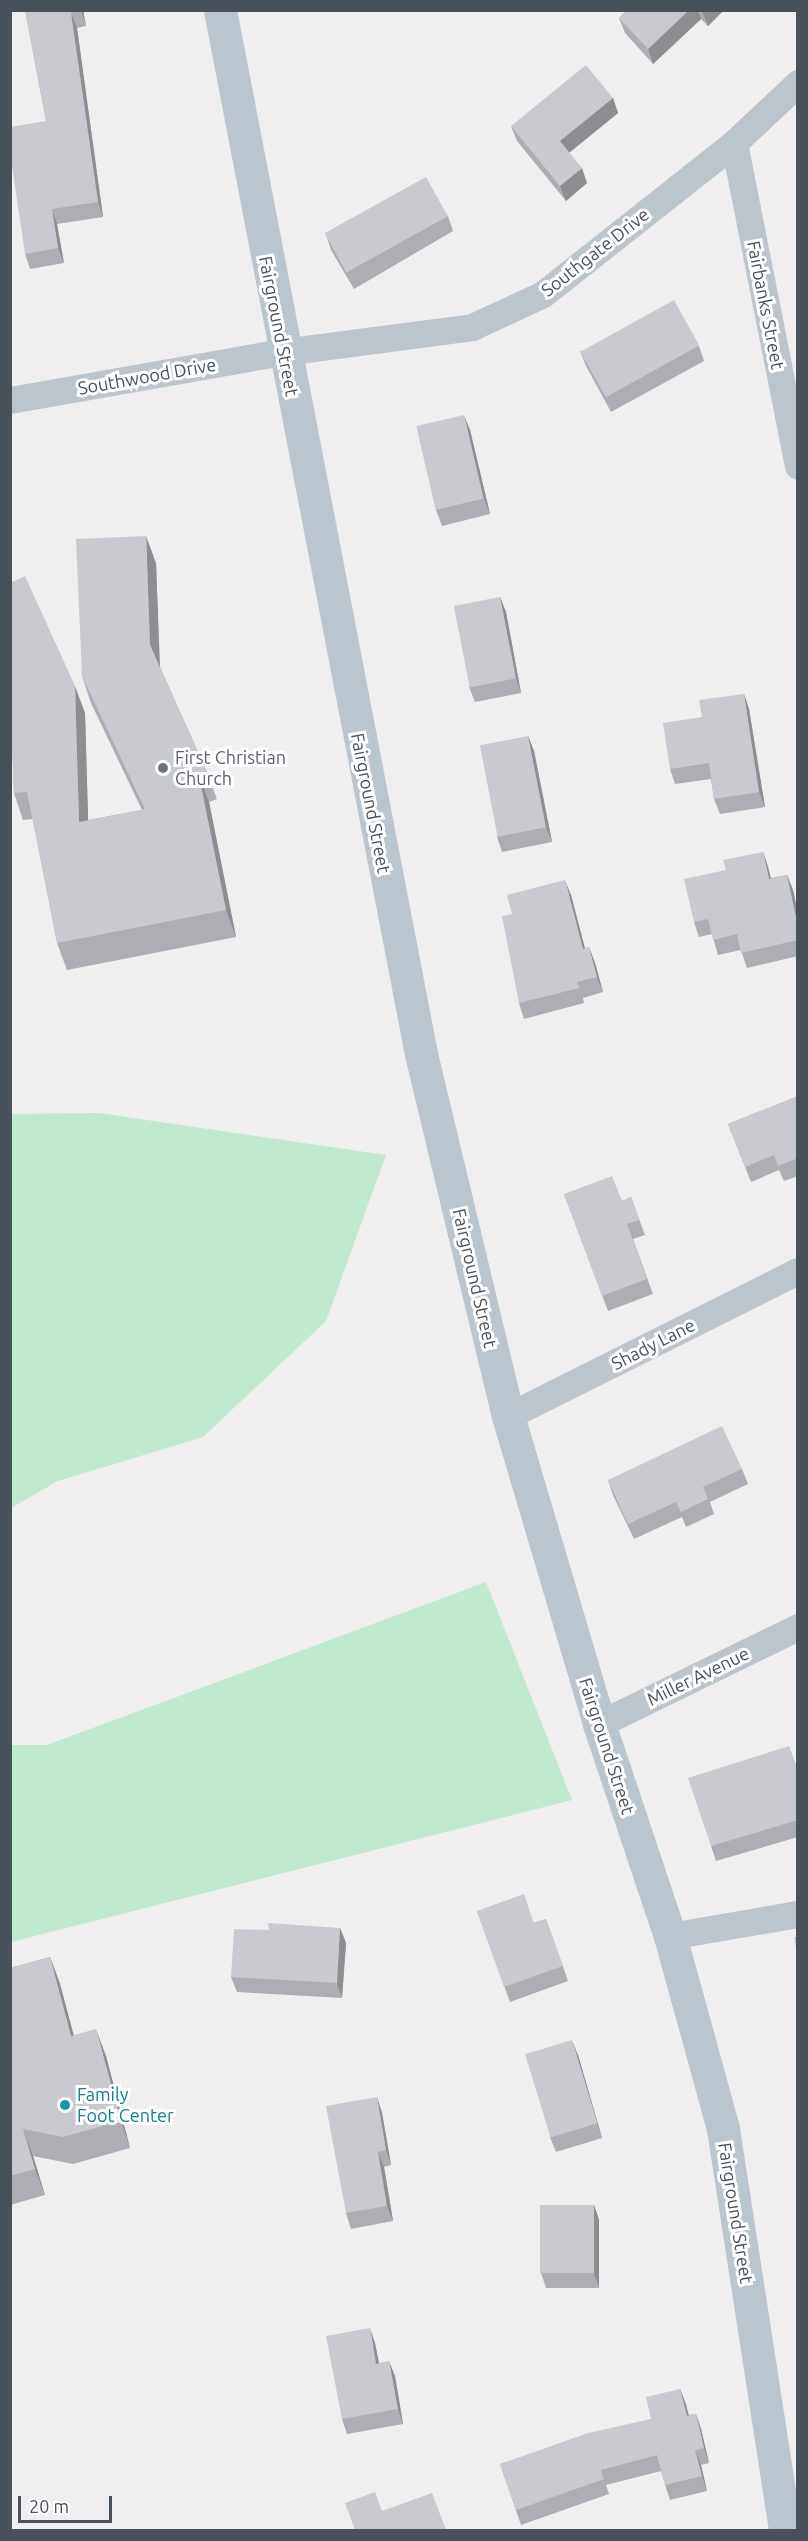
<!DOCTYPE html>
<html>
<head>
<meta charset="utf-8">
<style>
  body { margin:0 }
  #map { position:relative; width:808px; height:2541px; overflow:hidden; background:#f0eeee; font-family:Ubuntu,sans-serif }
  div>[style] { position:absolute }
  .green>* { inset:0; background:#bfeacf }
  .street>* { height:27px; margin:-13.5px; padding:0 13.5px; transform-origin:13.5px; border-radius:13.5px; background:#bdc5cc }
  .secondary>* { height:33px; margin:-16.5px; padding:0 16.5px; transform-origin:16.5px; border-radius:16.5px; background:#bbc5ce }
  .wall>* { inset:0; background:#adaeb3 }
  .shaded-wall>* { inset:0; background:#8d8d92 }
  .building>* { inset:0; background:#c9cad0; transform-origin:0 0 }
  .dots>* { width:16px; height:16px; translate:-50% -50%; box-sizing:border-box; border:3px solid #fff; border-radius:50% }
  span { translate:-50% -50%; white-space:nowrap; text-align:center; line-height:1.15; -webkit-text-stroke:6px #fff; paint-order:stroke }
  .street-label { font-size:18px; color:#485159 }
  .worship-label { font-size:18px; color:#5b616d }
  .left { translate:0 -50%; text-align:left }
  .culture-label { font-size:18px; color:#0d838f }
  .frame { position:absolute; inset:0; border:12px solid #485159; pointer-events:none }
  .scale { position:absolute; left:18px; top:2496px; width:94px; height:27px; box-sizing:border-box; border:3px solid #485159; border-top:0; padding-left:8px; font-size:18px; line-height:21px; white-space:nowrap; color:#485159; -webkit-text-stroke:4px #fff; paint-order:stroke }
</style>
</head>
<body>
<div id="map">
  <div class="green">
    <i style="clip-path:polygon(99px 1113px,386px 1155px,326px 1321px,203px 1437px,58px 1481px,11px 1508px,11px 1114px)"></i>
    <i style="clip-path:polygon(486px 1582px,572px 1800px,11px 1942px,11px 1745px,47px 1745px)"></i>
  </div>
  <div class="street">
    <i style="left:734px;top:143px;width:329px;rotate:78.8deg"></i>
    <i style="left:10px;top:400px;width:277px;rotate:-10deg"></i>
    <i style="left:283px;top:352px;width:191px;rotate:-7.5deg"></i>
    <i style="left:472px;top:327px;width:78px;rotate:-24.9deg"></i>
    <i style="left:543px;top:294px;width:243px;rotate:-38.3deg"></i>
    <i style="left:734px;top:143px;width:88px;rotate:-43.2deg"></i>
    <i style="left:508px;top:1416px;width:324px;rotate:-26.6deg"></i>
    <i style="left:599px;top:1724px;width:221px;rotate:-26deg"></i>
    <i style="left:670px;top:1936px;width:130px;rotate:-9.8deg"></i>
  </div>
  <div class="secondary">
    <i style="left:220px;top:10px;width:1063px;rotate:79.1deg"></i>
    <i style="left:421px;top:1054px;width:372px;rotate:76.5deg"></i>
    <i style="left:508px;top:1416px;width:321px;rotate:73.5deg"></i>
    <i style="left:599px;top:1724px;width:224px;rotate:71.5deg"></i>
    <i style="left:670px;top:1936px;width:200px;rotate:74.6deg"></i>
    <i style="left:723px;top:2129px;width:406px;rotate:81.2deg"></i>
  </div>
  <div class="wall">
    <i style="clip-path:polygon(25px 10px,83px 10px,86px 26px,77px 28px,103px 217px,57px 224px,64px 263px,30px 269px,25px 254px,46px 121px)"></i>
    <i style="clip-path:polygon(627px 10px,724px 10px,708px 26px,701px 19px,653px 64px,625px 33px,619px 18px)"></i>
    <i style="clip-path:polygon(613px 98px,618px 113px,569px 153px,587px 183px,566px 201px,517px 141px,511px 126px)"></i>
    <i style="clip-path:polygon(448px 216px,453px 231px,354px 289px,331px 250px,326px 235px)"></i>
    <i style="clip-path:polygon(699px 346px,704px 361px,611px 412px,586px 366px,580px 351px)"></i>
    <i style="clip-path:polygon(470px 430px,490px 514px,442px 526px,436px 510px)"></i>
    <i style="clip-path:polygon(156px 563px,160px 667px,207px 772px,217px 799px,209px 802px,236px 937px,67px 970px,57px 943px,33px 819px,23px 820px,14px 793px,12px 737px,10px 738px,10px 583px,85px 713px,88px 820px,142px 810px,91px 703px,82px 676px)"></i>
    <i style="clip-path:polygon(500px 597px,506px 612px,521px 693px,475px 702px,469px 687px)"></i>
    <i style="clip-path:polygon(744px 694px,749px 709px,765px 807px,720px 814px,714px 799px,711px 779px,675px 784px,670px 769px,702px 717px)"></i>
    <i style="clip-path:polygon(528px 736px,534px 751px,552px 842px,502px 852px,497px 837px)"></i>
    <i style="clip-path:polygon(763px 852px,768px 867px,771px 878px,787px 875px,793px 890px,798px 914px,798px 956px,747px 968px,741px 950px,718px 955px,712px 934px,699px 937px,694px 922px,726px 870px)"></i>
    <i style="clip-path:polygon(571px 895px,585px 949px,589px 947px,595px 963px,603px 992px,583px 998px,584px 1003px,524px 1019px,519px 1003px)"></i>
    <i style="clip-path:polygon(798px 1096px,798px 1176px,784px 1181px,779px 1170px,751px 1182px,728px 1124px)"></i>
    <i style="clip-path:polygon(564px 1194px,622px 1201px,631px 1197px,645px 1235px,633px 1239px,653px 1294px,608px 1311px)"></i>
    <i style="clip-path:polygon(742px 1469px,748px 1484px,710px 1502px,714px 1514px,686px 1527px,682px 1517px,634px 1539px,613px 1495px,608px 1480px)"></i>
    <i style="clip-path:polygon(789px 1746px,798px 1771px,798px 1837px,716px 1861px,711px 1846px)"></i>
    <i style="clip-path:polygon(477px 1911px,534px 1923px,546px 1919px,568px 1981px,510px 2002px)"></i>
    <i style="clip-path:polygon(340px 1928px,346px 1943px,342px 1998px,237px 1992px,231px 1977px,269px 1930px)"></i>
    <i style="clip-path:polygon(50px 1957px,60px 1984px,73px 2035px,106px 2056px,130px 2148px,73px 2164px,33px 2156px,45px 2195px,10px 2205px,10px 1968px)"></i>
    <i style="clip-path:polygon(578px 2055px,602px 2138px,556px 2152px,550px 2137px)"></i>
    <i style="clip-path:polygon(377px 2097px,382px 2113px,391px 2165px,384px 2167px,393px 2221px,351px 2229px,346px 2213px)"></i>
    <i style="clip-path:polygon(594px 2205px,599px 2220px,599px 2288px,546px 2288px,541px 2273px)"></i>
    <i style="clip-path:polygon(375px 2343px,379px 2363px,395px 2376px,403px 2424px,347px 2434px,342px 2419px)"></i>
    <i style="clip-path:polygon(680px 2389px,689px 2415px,696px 2414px,701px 2429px,709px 2463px,701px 2465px,707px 2491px,670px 2500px,665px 2485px,661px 2471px,606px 2485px,609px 2494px,521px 2525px,500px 2464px,651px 2419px)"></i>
  </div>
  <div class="shaded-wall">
    <i style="clip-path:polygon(81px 10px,83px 10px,86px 26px)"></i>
    <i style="clip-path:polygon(689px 10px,698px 10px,701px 19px,653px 64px,648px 49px)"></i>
    <i style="clip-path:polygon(703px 10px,724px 10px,708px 26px,702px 11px)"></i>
    <i style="clip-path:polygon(71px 13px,77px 28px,103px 217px,98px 202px)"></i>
    <i style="clip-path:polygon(613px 98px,618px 113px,565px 156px,560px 141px)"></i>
    <i style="clip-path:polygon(582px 168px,587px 183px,566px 201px,560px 186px)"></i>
    <i style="clip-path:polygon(52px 209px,57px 224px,64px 263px,58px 248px)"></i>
    <i style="clip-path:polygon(464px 415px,470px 430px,490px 514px,484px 499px)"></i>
    <i style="clip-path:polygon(146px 536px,156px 563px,160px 672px,150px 645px)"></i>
    <i style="clip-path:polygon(500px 597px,506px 612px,521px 693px,516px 678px)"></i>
    <i style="clip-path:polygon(75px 686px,85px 713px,89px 849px,79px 822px)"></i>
    <i style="clip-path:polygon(744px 694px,749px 709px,765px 807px,759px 792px)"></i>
    <i style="clip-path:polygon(528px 736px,534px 751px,552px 842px,546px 827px)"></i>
    <i style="clip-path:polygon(199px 776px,209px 802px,236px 937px,226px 910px)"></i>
    <i style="clip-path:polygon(763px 852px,768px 867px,774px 894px,769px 879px)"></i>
    <i style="clip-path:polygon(787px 875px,793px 890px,798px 914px,798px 927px)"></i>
    <i style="clip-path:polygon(565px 880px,571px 895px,589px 964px,583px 949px)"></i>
    <i style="clip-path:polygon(589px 947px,595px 963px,603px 992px,597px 977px)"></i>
    <i style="clip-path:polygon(340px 1928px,346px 1943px,342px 1998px,337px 1983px)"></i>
    <i style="clip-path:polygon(50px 1957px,60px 1984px,81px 2062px,71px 2036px)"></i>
    <i style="clip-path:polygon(96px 2029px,106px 2056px,130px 2148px,121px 2121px)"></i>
    <i style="clip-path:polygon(572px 2040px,578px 2055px,602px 2138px,597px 2123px)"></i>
    <i style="clip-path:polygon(377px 2097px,382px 2113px,391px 2165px,386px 2150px)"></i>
    <i style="clip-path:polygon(23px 2129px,33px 2156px,45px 2195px,35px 2169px)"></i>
    <i style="clip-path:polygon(378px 2152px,384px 2167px,393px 2221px,387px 2206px)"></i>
    <i style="clip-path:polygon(594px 2205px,599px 2220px,599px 2288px,594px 2273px)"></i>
    <i style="clip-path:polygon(370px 2328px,375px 2343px,382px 2379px,376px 2364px)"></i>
    <i style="clip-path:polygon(389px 2361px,395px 2376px,403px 2424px,398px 2409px)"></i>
    <i style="clip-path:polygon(680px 2389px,686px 2404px,692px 2431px,687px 2416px)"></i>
    <i style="clip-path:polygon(696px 2414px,701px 2429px,709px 2463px,704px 2448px)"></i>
    <i style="clip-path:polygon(695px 2450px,701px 2465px,707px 2491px,702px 2476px)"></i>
  </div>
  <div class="building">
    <i style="clip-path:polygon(25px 10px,81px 10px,71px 13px,98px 202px,52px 209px,58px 248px,25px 254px,10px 152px,10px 127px,46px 121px)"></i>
    <i style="clip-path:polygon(627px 10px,689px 10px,648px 49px,619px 18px)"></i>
    <i style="clip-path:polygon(586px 65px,613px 98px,560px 141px,582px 168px,560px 186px,511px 126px)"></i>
    <i style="left:426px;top:177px;width:45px;height:116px;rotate:61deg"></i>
    <i style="left:674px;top:300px;width:52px;height:107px;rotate:61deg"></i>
    <i style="left:464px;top:415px;width:86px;height:49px;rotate:77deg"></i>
    <i style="clip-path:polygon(146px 536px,150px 645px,207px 772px,199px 776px,226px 910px,57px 943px,27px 792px,14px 793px,10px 708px,10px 583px,25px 576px,75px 686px,79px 822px,145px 809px,82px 676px,76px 539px)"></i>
    <i style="left:500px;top:597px;width:83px;height:47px;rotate:79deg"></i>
    <i style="clip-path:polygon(744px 694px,759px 792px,714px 799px,709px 763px,670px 769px,663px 723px,702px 717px,699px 700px)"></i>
    <i style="left:528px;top:736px;width:93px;height:49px;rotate:79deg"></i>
    <i style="clip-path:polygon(763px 852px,769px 879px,787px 875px,798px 927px,798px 940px,741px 953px,737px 934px,713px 940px,708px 919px,694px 922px,684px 879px,726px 870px,723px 860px)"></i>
    <i style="clip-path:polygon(565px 880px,583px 949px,589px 947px,597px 977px,577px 982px,579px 988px,519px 1003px,502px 916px,512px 914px,507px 895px)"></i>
    <i style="clip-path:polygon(798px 1096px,798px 1158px,778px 1166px,774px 1155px,745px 1167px,728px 1124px)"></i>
    <i style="clip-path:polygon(612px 1176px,622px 1201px,631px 1197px,639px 1220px,627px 1224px,647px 1279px,602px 1296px,564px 1194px)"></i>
    <i style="clip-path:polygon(722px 1426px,742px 1469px,703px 1487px,708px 1499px,681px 1512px,676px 1502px,628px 1524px,608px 1480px)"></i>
    <i style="clip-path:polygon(789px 1746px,798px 1773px,798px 1820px,711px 1846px,688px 1778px)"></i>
    <i style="clip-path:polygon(524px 1894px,534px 1924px,546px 1919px,563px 1966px,504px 1987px,477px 1911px)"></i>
    <i style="clip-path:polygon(268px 1923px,340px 1928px,337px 1983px,231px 1977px,234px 1929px,269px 1930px)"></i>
    <i style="clip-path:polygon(794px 1937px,798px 1937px,798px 1959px)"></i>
    <i style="clip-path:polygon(50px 1957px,71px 2036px,96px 2029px,121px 2121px,63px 2137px,23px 2129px,35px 2169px,10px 2176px,10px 1968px)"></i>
    <i style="left:572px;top:2040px;width:87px;height:49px;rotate:73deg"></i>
    <i style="clip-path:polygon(377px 2097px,386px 2150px,378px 2152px,387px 2206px,346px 2213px,326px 2106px)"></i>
    <i style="left:594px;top:2205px;width:68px;height:54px;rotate:90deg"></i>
    <i style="clip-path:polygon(370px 2328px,376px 2364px,389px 2361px,398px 2409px,342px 2419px,326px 2336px)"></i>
    <i style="clip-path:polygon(680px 2389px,687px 2416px,696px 2414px,704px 2448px,695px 2450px,702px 2476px,665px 2485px,657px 2455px,601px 2470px,604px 2479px,516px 2510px,500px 2464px,588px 2433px,651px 2419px,646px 2397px)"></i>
    <i style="clip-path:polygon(375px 2492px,382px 2511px,432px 2493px,446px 2530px,355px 2530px,345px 2503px)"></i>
  </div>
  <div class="dots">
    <i style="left:163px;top:768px;background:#6b7280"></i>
    <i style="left:65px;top:2105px;background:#0f9aa8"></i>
  </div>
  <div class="street-label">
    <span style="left:595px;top:252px;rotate:-38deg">Southgate Drive</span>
    <span style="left:766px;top:305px;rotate:79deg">Fairbanks Street</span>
    <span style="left:279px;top:326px;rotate:79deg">Fairground Street</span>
    <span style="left:147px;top:376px;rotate:-10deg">Southwood Drive</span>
    <span style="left:371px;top:803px;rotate:79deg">Fairground Street</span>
    <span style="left:475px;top:1278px;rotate:77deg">Fairground Street</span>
    <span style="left:653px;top:1344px;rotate:-27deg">Shady Lane</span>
    <span style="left:698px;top:1676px;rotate:-26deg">Miller Avenue</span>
    <span style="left:607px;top:1746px;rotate:72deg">Fairground Street</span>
    <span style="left:736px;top:2213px;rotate:81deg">Fairground Street</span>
  </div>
  <div class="worship-label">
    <span class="left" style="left:175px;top:768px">First Christian<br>Church</span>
  </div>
  <div class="culture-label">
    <span class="left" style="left:77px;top:2105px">Family<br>Foot Center</span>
  </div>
  <div class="frame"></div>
  <div class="scale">20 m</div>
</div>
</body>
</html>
